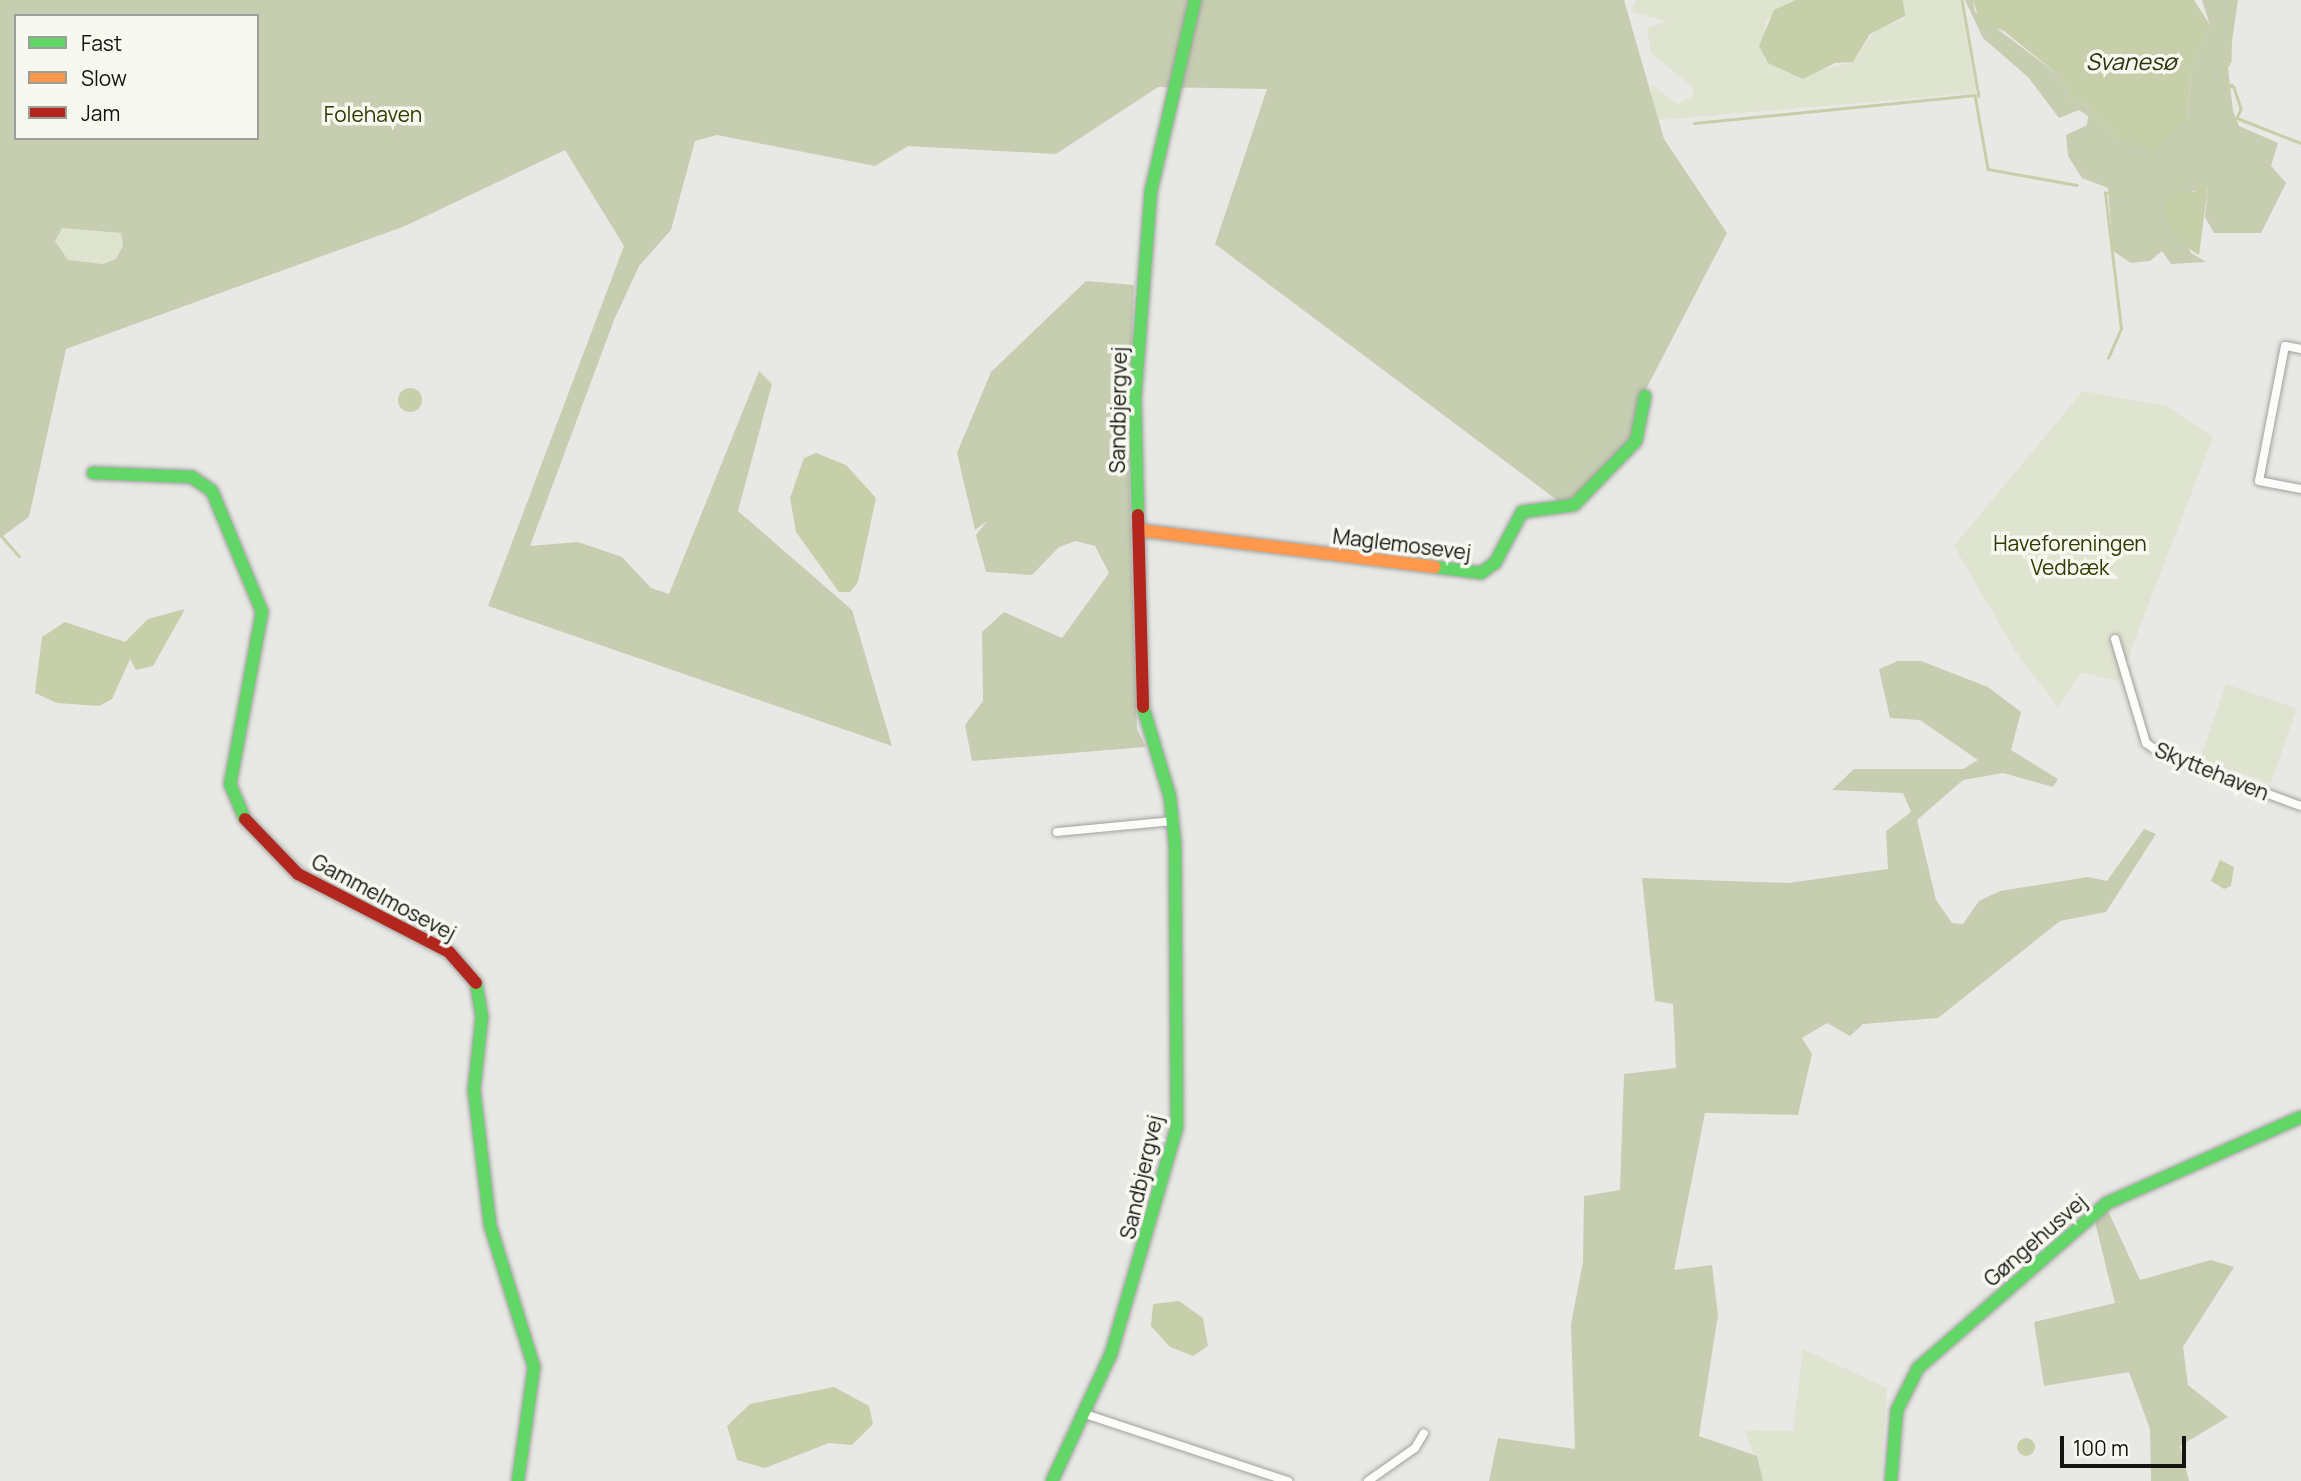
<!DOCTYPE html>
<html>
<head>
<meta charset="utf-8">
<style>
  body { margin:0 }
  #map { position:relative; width:2301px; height:1481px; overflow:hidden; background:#e8e9e5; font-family:Manrope,sans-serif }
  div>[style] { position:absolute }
  .green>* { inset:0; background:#dfe4d0; transform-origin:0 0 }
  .forest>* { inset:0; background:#c6cdb0 }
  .water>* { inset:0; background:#c6ceaa }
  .round { border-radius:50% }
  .stream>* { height:2.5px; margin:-1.25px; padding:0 1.25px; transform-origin:1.25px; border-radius:1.25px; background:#c6ceaa }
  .roads { filter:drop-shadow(0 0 2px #a0a19e) drop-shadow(0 0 2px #a0a19e) }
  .street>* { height:8px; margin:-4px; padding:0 4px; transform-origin:4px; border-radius:4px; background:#fcfcfb }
  .fast>* { height:12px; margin:-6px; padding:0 6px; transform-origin:6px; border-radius:6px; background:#63d668 }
  .slow>* { height:12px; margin:-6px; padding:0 6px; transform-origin:6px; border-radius:6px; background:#ff974d }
  .jam>* { height:12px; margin:-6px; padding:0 6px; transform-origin:6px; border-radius:6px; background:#b3261e }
  span { translate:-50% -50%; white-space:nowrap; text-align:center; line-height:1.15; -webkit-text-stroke:7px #f7f9f1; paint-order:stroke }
  .park-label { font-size:21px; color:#313900 }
  .street-label { font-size:21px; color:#141512 }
  .water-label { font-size:23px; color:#2d330c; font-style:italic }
  .legend { position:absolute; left:14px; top:14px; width:245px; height:126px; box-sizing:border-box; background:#f7f9f1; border:2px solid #9c9e98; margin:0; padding:9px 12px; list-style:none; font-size:21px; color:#141512 }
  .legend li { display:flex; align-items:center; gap:14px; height:35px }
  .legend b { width:35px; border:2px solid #9c9e98 }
  .scale { position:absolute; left:2060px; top:1436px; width:126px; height:32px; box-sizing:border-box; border:4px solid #141512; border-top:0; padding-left:9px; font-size:21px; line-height:24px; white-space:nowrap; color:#141512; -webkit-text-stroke:5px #f7f9f1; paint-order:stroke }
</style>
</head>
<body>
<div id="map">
  <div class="green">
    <i style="clip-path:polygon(1636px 0,1796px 0,1765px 22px,1773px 65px,1812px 72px,1853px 62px,1875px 30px,1904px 19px,1903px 0,1960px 0,1976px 93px,1649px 121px,1652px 84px,1677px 104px,1693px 96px,1692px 87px,1651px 53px,1647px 28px,1667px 21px,1631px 12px)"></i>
    <i style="clip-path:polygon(61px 228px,121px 233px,123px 246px,116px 259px,103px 264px,68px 260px,55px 241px)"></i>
    <i style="clip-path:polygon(2083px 391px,2166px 406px,2213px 437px,2119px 681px,2081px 673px,2058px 707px,2015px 651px,1954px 546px)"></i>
    <i style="left:2226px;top:684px;width:75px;height:79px;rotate:19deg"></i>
    <i style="clip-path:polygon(1803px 1349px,1887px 1388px,1880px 1481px,1763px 1481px,1745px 1430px,1793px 1431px)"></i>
  </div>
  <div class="forest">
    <i style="clip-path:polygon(evenodd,0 0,1624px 0,1664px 139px,1727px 233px,1643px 395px,1633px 439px,1565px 506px,1215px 244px,1267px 89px,1158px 87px,1056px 154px,908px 146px,875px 166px,717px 135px,695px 141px,671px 230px,639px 266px,614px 320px,530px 546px,578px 542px,622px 557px,651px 588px,669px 594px,759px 371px,772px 384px,738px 511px,852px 610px,892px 746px,488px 606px,624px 246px,565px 150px,405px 226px,66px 349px,29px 517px,0 538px,0 0,16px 16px,257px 16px,257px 138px,16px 138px,16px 16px,0 0,62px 228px,121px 233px,123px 246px,116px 259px,103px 264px,68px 260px,55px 241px,62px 228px)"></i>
    <i style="clip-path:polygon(1965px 0,1973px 0,1975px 12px,2061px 77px,2070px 97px,2088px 106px,2119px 139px,2187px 118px,2192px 67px,2210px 25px,2202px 0,2238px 0,2228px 68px,2233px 111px,2239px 126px,2278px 143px,2271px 166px,2286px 183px,2261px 233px,2214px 233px,2205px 217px,2208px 186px,2171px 199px,2171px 218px,2191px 253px,2206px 262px,2171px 264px,2162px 251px,2150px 261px,2131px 263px,2113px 251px,2108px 188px,2082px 178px,2068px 156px,2066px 135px,2087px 125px,2088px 116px,2079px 110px,2059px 118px,2028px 77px,1983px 38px)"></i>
    <i style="clip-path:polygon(1086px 281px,1134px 285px,1128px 450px,1137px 729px,1146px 747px,972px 761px,965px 725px,983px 701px,982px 632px,1004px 612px,1062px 638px,1109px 573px,1095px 546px,1076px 541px,1059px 547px,1032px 575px,986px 572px,976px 535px,987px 521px,975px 530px,957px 453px,991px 372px)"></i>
    <i style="clip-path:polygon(1898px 661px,1921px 661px,1988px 687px,2021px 712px,2011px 750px,2058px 779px,2053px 787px,2003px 773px,1963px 780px,1917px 820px,1936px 900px,1952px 923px,1963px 924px,1979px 901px,2000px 891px,2088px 877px,2107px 881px,2144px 829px,2156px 834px,2106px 912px,2060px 921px,1938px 1018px,1863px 1024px,1850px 1036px,1827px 1023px,1802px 1038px,1812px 1054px,1798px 1115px,1705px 1113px,1674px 1270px,1712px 1265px,1718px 1315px,1699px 1436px,1757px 1456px,1763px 1481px,1489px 1481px,1498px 1438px,1575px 1449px,1571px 1324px,1583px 1262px,1584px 1196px,1620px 1190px,1624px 1074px,1676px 1068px,1673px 1004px,1655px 1001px,1642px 878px,1788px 883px,1888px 869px,1886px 831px,1911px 812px,1903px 793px,1832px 790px,1854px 769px,1963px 769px,1978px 760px,1920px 720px,1890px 718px,1879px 669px)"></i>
    <i style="clip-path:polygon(2108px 1211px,2140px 1280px,2211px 1260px,2234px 1267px,2183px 1347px,2188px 1385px,2228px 1417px,2180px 1446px,2189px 1481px,2151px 1481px,2150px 1429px,2129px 1372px,2044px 1386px,2034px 1322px,2115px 1303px,2095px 1222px)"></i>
  </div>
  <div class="water">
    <i style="clip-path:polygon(1796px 0,1903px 0,1905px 16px,1870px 34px,1853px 62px,1835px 63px,1803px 79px,1768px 63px,1759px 46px,1774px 10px)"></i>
    <i style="clip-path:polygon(1973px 0,2194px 0,2210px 25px,2192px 67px,2187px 118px,2152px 153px,2119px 139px,2088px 106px,2070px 97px,2061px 77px,2004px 31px,1980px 22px)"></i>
    <i style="clip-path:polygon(2199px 182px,2208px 186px,2199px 255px,2178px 242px,2161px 211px,2170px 192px,2194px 192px)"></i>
    <i class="round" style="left:398px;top:388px;width:24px;height:24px"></i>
    <i style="clip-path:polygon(816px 453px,846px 465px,876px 498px,858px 582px,850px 592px,839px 592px,796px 532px,790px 498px,804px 458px)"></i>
    <i style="clip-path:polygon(185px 609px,153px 666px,136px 670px,130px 659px,112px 699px,99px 706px,57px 703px,35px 693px,42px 637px,65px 622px,125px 642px,148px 619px)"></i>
    <i style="clip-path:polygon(2220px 860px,2234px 867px,2231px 886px,2224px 889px,2211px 881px)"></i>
    <i style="clip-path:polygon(1179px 1301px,1203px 1318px,1208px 1346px,1193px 1356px,1170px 1347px,1151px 1326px,1153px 1304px)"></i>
    <i style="clip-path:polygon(834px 1387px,869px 1406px,873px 1424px,852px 1445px,829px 1443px,765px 1468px,737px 1460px,727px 1426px,750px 1404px)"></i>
    <i class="round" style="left:2017px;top:1438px;width:18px;height:18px"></i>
  </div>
  <div class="stream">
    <i style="left:1962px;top:0;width:97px;rotate:80deg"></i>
    <i style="left:2231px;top:0;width:61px;rotate:90.9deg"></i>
    <i style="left:2230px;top:61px;width:21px;rotate:118deg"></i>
    <i style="left:2220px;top:80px;width:16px;rotate:27deg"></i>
    <i style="left:2234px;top:87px;width:23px;rotate:72deg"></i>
    <i style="left:2241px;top:109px;width:10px;rotate:114deg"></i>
    <i style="left:2237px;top:118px;width:69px;rotate:21.3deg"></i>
    <i style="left:1694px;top:123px;width:282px;rotate:-5.7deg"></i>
    <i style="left:1975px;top:95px;width:75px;rotate:80deg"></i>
    <i style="left:1988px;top:169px;width:90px;rotate:10.2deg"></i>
    <i style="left:2108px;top:358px;width:32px;rotate:-66deg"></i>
    <i style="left:2121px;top:329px;width:137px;rotate:-96.7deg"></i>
    <i style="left:2105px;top:193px;width:24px"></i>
    <i style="left:2129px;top:193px;width:149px;rotate:-46.6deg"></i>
    <i style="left:0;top:534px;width:29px;rotate:49deg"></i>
  </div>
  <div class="roads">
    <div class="street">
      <i style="left:2301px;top:349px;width:16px;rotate:-169deg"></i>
      <i style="left:2285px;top:346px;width:137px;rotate:100.9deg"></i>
      <i style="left:2259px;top:481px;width:43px;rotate:10.8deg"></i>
      <i style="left:2115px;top:639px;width:109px;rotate:73.4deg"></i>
      <i style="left:2146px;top:743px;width:21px;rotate:35deg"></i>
      <i style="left:2163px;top:755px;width:147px;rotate:20.3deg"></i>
      <i style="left:1057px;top:832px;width:118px;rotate:-5.4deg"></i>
      <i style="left:1085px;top:1414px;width:214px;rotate:18.3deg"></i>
      <i style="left:1368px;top:1481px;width:57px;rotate:-35.1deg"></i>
      <i style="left:1415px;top:1448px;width:17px;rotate:-59deg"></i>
    </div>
    <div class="fast">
      <i style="left:93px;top:473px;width:99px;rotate:2.3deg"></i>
      <i style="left:192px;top:477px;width:24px;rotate:35deg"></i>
      <i style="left:212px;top:491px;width:131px;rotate:67.5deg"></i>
      <i style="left:262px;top:612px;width:175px;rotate:100.5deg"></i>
      <i style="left:230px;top:784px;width:38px;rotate:67deg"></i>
      <i style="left:1138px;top:515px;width:117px;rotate:-91.5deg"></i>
      <i style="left:1135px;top:398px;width:208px;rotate:-85.6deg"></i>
      <i style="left:1151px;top:191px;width:196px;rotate:-77deg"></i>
      <i style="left:1435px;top:567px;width:46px;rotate:7.4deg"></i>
      <i style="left:1481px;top:573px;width:17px;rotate:-36deg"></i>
      <i style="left:1495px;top:563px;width:58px;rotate:-62.1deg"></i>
      <i style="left:1522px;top:512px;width:52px;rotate:-7.7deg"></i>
      <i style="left:1574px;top:505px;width:89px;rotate:-45.9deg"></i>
      <i style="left:1636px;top:441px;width:46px;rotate:-78.7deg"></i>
      <i style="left:476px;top:983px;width:34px;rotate:80deg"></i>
      <i style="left:482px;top:1016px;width:74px;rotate:96.2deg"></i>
      <i style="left:474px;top:1090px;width:136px;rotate:83.2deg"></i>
      <i style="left:490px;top:1225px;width:149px;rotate:72.8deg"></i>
      <i style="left:534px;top:1367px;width:115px;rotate:98deg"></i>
      <i style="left:1052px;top:1481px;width:140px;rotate:-65.1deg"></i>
      <i style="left:1111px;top:1354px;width:236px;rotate:-73.8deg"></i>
      <i style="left:1177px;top:1127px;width:283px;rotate:-90.4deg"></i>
      <i style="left:1175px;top:844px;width:47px;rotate:-96.1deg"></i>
      <i style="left:1170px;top:797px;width:94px;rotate:-106.7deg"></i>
      <i style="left:1891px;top:1481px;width:71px;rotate:-85.2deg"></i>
      <i style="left:1897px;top:1410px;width:47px;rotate:-63.4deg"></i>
      <i style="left:1918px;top:1368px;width:251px;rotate:-41.1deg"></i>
      <i style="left:2107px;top:1203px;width:212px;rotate:-23.9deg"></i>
    </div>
    <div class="slow">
      <i style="left:1138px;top:530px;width:299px;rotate:7.1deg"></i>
    </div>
    <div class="jam">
      <i style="left:1138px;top:515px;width:192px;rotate:88.5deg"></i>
      <i style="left:245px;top:819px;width:76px;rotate:46.1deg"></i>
      <i style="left:298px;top:874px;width:170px;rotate:27.3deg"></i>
      <i style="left:449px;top:952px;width:41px;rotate:48.9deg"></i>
    </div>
  </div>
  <div class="park-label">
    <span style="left:373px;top:114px">Folehaven</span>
    <span style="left:2070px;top:555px">Haveforeningen<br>Vedbæk</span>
  </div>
  <div class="street-label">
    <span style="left:1118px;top:410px;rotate:-89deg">Sandbjergvej</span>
    <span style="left:1402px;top:544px;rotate:7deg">Maglemosevej</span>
    <span style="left:2212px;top:771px;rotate:22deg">Skyttehaven</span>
    <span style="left:384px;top:897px;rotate:28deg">Gammelmosevej</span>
    <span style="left:1141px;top:1177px;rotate:-77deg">Sandbjergvej</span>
    <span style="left:2035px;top:1240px;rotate:-41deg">Gøngehusvej</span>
  </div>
  <div class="water-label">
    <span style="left:2131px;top:61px">Svanesø</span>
  </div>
  <ul class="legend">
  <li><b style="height:9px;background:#63d668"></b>Fast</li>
  <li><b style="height:9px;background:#ff974d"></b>Slow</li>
  <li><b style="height:9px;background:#b3261e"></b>Jam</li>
  </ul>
  <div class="scale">100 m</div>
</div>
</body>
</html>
